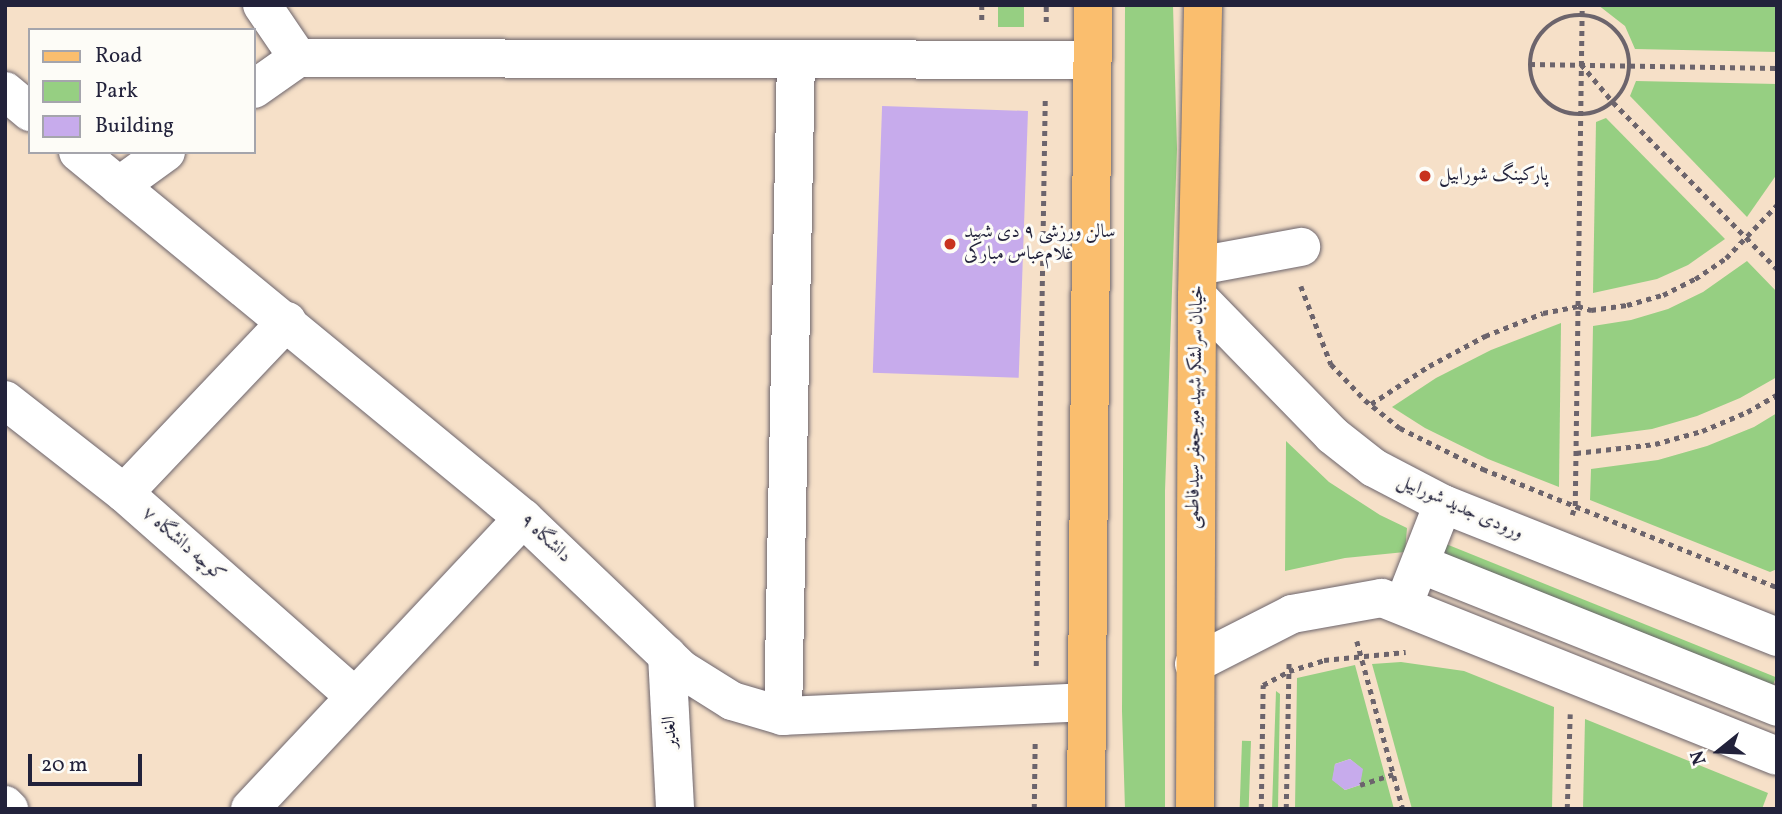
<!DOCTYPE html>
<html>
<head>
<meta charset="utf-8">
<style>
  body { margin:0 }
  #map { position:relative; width:1782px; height:814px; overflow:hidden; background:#f6e0c8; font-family:Vollkorn,Amiri,serif }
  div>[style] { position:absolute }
  .green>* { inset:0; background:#96cf82; transform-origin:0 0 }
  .building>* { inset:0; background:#c7abec; transform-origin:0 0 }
  .path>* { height:4.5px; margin-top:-2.25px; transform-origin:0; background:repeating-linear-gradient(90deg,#6c646c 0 5px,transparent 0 10px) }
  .path>.ring { margin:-2.25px; padding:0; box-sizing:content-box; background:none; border:4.5px solid #6c646c; border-radius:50% }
  .roads { filter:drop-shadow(0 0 2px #6c646c) drop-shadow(0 0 2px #6c646c) }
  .minor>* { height:38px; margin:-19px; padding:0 19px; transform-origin:19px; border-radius:19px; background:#fff }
  .major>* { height:38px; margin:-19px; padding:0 19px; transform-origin:19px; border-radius:19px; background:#fabe6e }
  .dots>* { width:19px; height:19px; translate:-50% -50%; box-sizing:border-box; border:4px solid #fdfcf7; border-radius:50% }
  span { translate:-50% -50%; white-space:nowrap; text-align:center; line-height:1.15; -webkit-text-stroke:6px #fdfcf7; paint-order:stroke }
  .poi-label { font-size:19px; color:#22223b }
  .left { translate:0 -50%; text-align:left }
  .street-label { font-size:19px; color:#22223b }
  .frame { position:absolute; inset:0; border:7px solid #22223b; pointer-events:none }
  .legend { position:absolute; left:28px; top:28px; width:228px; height:126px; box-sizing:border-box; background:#fdfcf7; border:2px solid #a5a5ac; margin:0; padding:9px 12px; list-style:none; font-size:21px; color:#22223b }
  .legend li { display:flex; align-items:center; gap:14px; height:35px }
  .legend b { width:35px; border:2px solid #a5a5ac }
  .north { position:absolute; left:1684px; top:716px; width:70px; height:70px; -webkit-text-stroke:5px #fdfcf7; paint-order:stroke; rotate:252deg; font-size:19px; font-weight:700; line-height:28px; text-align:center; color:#22223b }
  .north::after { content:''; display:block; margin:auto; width:24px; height:32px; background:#22223b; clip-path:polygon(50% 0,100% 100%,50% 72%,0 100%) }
  .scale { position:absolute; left:28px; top:754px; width:114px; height:32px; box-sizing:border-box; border:4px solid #22223b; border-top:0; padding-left:9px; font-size:21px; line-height:24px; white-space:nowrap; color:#22223b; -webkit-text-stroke:5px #fdfcf7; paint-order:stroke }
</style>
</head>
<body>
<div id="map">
  <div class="green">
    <i style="left:998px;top:5px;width:26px;height:22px"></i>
    <i style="clip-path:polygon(1125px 5px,1173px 5px,1177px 149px,1165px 491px,1165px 809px,1125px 809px,1122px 711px)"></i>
    <i style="clip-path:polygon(1598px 5px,1777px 5px,1777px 52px,1635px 49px,1625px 26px)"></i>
    <i style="clip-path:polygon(1636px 81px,1777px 84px,1777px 174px,1747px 217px,1630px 96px)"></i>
    <i style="clip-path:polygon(1606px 118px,1725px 239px,1688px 265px,1657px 279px,1593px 293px,1596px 122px)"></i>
    <i style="clip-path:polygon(1747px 261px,1777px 292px,1777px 377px,1740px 398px,1697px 416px,1652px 429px,1591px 437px,1593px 326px,1631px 320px,1668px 309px,1703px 292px)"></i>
    <i style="clip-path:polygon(1561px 323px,1559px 487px,1488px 459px,1425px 428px,1392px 407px,1436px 378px,1491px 350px)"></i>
    <i style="clip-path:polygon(1777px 413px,1777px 569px,1770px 572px,1590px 500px,1591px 469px,1658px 460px,1707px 446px,1754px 427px)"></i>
    <i style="clip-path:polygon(1286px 441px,1329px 482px,1380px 515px,1407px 528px,1405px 552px,1345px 558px,1285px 571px)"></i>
    <i style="left:1446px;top:544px;width:356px;height:11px;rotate:22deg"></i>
    <i style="clip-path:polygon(1401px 662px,1464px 671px,1554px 707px,1552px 809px,1412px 809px,1372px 664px)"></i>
    <i style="clip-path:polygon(evenodd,1355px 665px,1394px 809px,1295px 809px,1297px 678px,1355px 665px,1350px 759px,1362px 769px,1360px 785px,1345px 790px,1333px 780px,1335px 764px,1350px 759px)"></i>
    <i style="clip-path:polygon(1276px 691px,1280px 694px,1278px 809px,1272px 809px)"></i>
    <i style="clip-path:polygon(1585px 719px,1768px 793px,1762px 809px,1583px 809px)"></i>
    <i style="left:1251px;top:741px;width:68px;height:9px;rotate:92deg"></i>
  </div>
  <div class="building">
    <i style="left:1028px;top:111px;width:267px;height:146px;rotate:92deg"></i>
    <i style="clip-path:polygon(1350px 759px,1363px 769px,1360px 785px,1345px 790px,1332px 780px,1335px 764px)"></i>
  </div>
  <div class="path">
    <i style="left:982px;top:5px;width:17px;rotate:90deg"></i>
    <i class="ring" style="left:1530px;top:15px;width:95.5px;height:95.5px"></i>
    <i style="left:1046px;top:22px;width:17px;rotate:-90deg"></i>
    <i style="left:1530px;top:64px;width:247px;rotate:0.9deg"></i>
    <i style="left:1581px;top:64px;width:50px;rotate:49.9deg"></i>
    <i style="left:1613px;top:102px;width:234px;rotate:45.5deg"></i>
    <i style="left:1301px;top:286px;width:84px;rotate:69deg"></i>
    <i style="left:1331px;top:364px;width:50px;rotate:46.6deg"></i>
    <i style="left:1365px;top:400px;width:45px;rotate:38.7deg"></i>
    <i style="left:1400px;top:428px;width:93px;rotate:26.3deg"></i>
    <i style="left:1483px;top:469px;width:317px;rotate:21.9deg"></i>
    <i style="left:1371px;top:404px;width:69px;rotate:-33.2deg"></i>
    <i style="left:1429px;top:366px;width:64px;rotate:-28.2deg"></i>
    <i style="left:1485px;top:336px;width:62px;rotate:-21.6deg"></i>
    <i style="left:1543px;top:313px;width:36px;rotate:-11deg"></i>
    <i style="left:1578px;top:306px;width:14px;rotate:17deg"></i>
    <i style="left:1591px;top:310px;width:36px;rotate:-8deg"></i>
    <i style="left:1627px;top:305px;width:37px;rotate:-16deg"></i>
    <i style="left:1663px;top:295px;width:36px;rotate:-27deg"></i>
    <i style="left:1695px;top:279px;width:37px;rotate:-34deg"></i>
    <i style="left:1726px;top:258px;width:74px;rotate:-46.1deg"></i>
    <i style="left:1576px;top:453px;width:80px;rotate:-6.5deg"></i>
    <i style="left:1655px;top:444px;width:49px;rotate:-15.5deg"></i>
    <i style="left:1702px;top:431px;width:49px;rotate:-22.9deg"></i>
    <i style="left:1747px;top:412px;width:34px;rotate:-30deg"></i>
    <i style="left:1572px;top:515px;width:9px;rotate:-72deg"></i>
    <i style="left:1575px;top:506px;width:501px;rotate:-89.2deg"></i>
    <i style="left:1357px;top:641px;width:174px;rotate:74.7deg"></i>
    <i style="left:1036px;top:666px;width:569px;rotate:-89.09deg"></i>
    <i style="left:1360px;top:785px;width:35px;rotate:-18deg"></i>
    <i style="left:1034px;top:809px;width:68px;rotate:-89.2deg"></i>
    <i style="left:1261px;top:809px;width:124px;rotate:-89.1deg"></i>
    <i style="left:1263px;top:685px;width:30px;rotate:-28deg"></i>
    <i style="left:1289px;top:671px;width:37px;rotate:-17deg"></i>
    <i style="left:1324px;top:660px;width:82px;rotate:-5.6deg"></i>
    <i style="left:1286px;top:809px;width:150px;rotate:-88.9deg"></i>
    <i style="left:1567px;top:809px;width:95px;rotate:-88.2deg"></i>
    <i style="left:1776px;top:809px;width:1px;rotate:-45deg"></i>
  </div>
  <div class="roads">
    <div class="minor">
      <i style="left:262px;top:5px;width:64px;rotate:55.8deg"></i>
      <i style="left:254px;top:89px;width:54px;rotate:-35.2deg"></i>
      <i style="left:298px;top:58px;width:794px;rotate:0.14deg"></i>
      <i style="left:5px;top:91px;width:33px;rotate:40deg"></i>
      <i style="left:78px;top:152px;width:576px;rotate:39.44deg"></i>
      <i style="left:523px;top:518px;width:219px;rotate:43.7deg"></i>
      <i style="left:681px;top:669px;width:60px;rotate:32.1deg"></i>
      <i style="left:732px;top:701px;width:53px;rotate:16.4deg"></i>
      <i style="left:783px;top:716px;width:304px;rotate:-2.6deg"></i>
      <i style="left:119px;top:186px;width:58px;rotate:-35.9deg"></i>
      <i style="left:1198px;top:266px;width:105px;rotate:-10.5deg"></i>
      <i style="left:1197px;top:296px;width:194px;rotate:45.8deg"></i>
      <i style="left:1332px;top:435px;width:53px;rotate:38.2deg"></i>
      <i style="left:1374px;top:468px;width:78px;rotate:27.6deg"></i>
      <i style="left:1443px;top:504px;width:360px;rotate:21.7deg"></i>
      <i style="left:5px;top:400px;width:151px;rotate:38deg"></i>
      <i style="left:124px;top:493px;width:308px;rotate:41.4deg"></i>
      <i style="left:124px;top:493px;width:237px;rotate:-46.5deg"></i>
      <i style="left:1420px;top:564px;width:385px;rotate:21.8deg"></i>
      <i style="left:1410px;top:588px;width:90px;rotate:-68.6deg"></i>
      <i style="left:667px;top:655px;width:154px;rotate:87deg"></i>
      <i style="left:1194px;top:664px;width:110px;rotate:-27deg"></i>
      <i style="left:1292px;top:614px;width:91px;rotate:-10.1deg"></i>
      <i style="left:1382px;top:598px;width:425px;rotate:21.8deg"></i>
      <i style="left:783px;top:716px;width:657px;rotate:-88.87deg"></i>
      <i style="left:5px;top:805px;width:6px;rotate:45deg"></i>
      <i style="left:250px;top:809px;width:399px;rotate:-46.8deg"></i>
    </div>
    <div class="major">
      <i style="left:1086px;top:809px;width:804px;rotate:-89.5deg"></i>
      <i style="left:1195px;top:809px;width:513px;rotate:-89.78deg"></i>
      <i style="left:1197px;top:296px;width:291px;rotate:-88.8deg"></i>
    </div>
  </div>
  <div class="dots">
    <i style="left:1425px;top:176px;background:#c8321e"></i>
    <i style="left:950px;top:244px;background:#c8321e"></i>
  </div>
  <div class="poi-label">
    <span class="left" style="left:1439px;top:176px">پارکینگ شورابیل</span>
    <span class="left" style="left:964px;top:244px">سالن ورزشی ۹ دی شهید<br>غلام‌عباس مبارکی</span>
  </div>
  <div class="street-label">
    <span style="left:1196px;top:407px;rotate:-89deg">خیابان سرلشکر شهید میرجعفر سیدفاطمی</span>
    <span style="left:1460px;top:508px;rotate:24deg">ورودی جدید شورابیل</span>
    <span style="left:545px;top:539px;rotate:43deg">دانشگاه ۹</span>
    <span style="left:183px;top:545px;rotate:41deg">کوچه دانشگاه ۷</span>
    <span style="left:671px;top:732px;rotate:-93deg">الغدیر</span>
  </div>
  <div class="frame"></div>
  <ul class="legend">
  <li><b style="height:9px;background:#fabe6e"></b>Road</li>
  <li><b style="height:19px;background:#96cf82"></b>Park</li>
  <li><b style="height:19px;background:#c7abec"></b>Building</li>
  </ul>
  <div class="north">N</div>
  <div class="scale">20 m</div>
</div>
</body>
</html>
